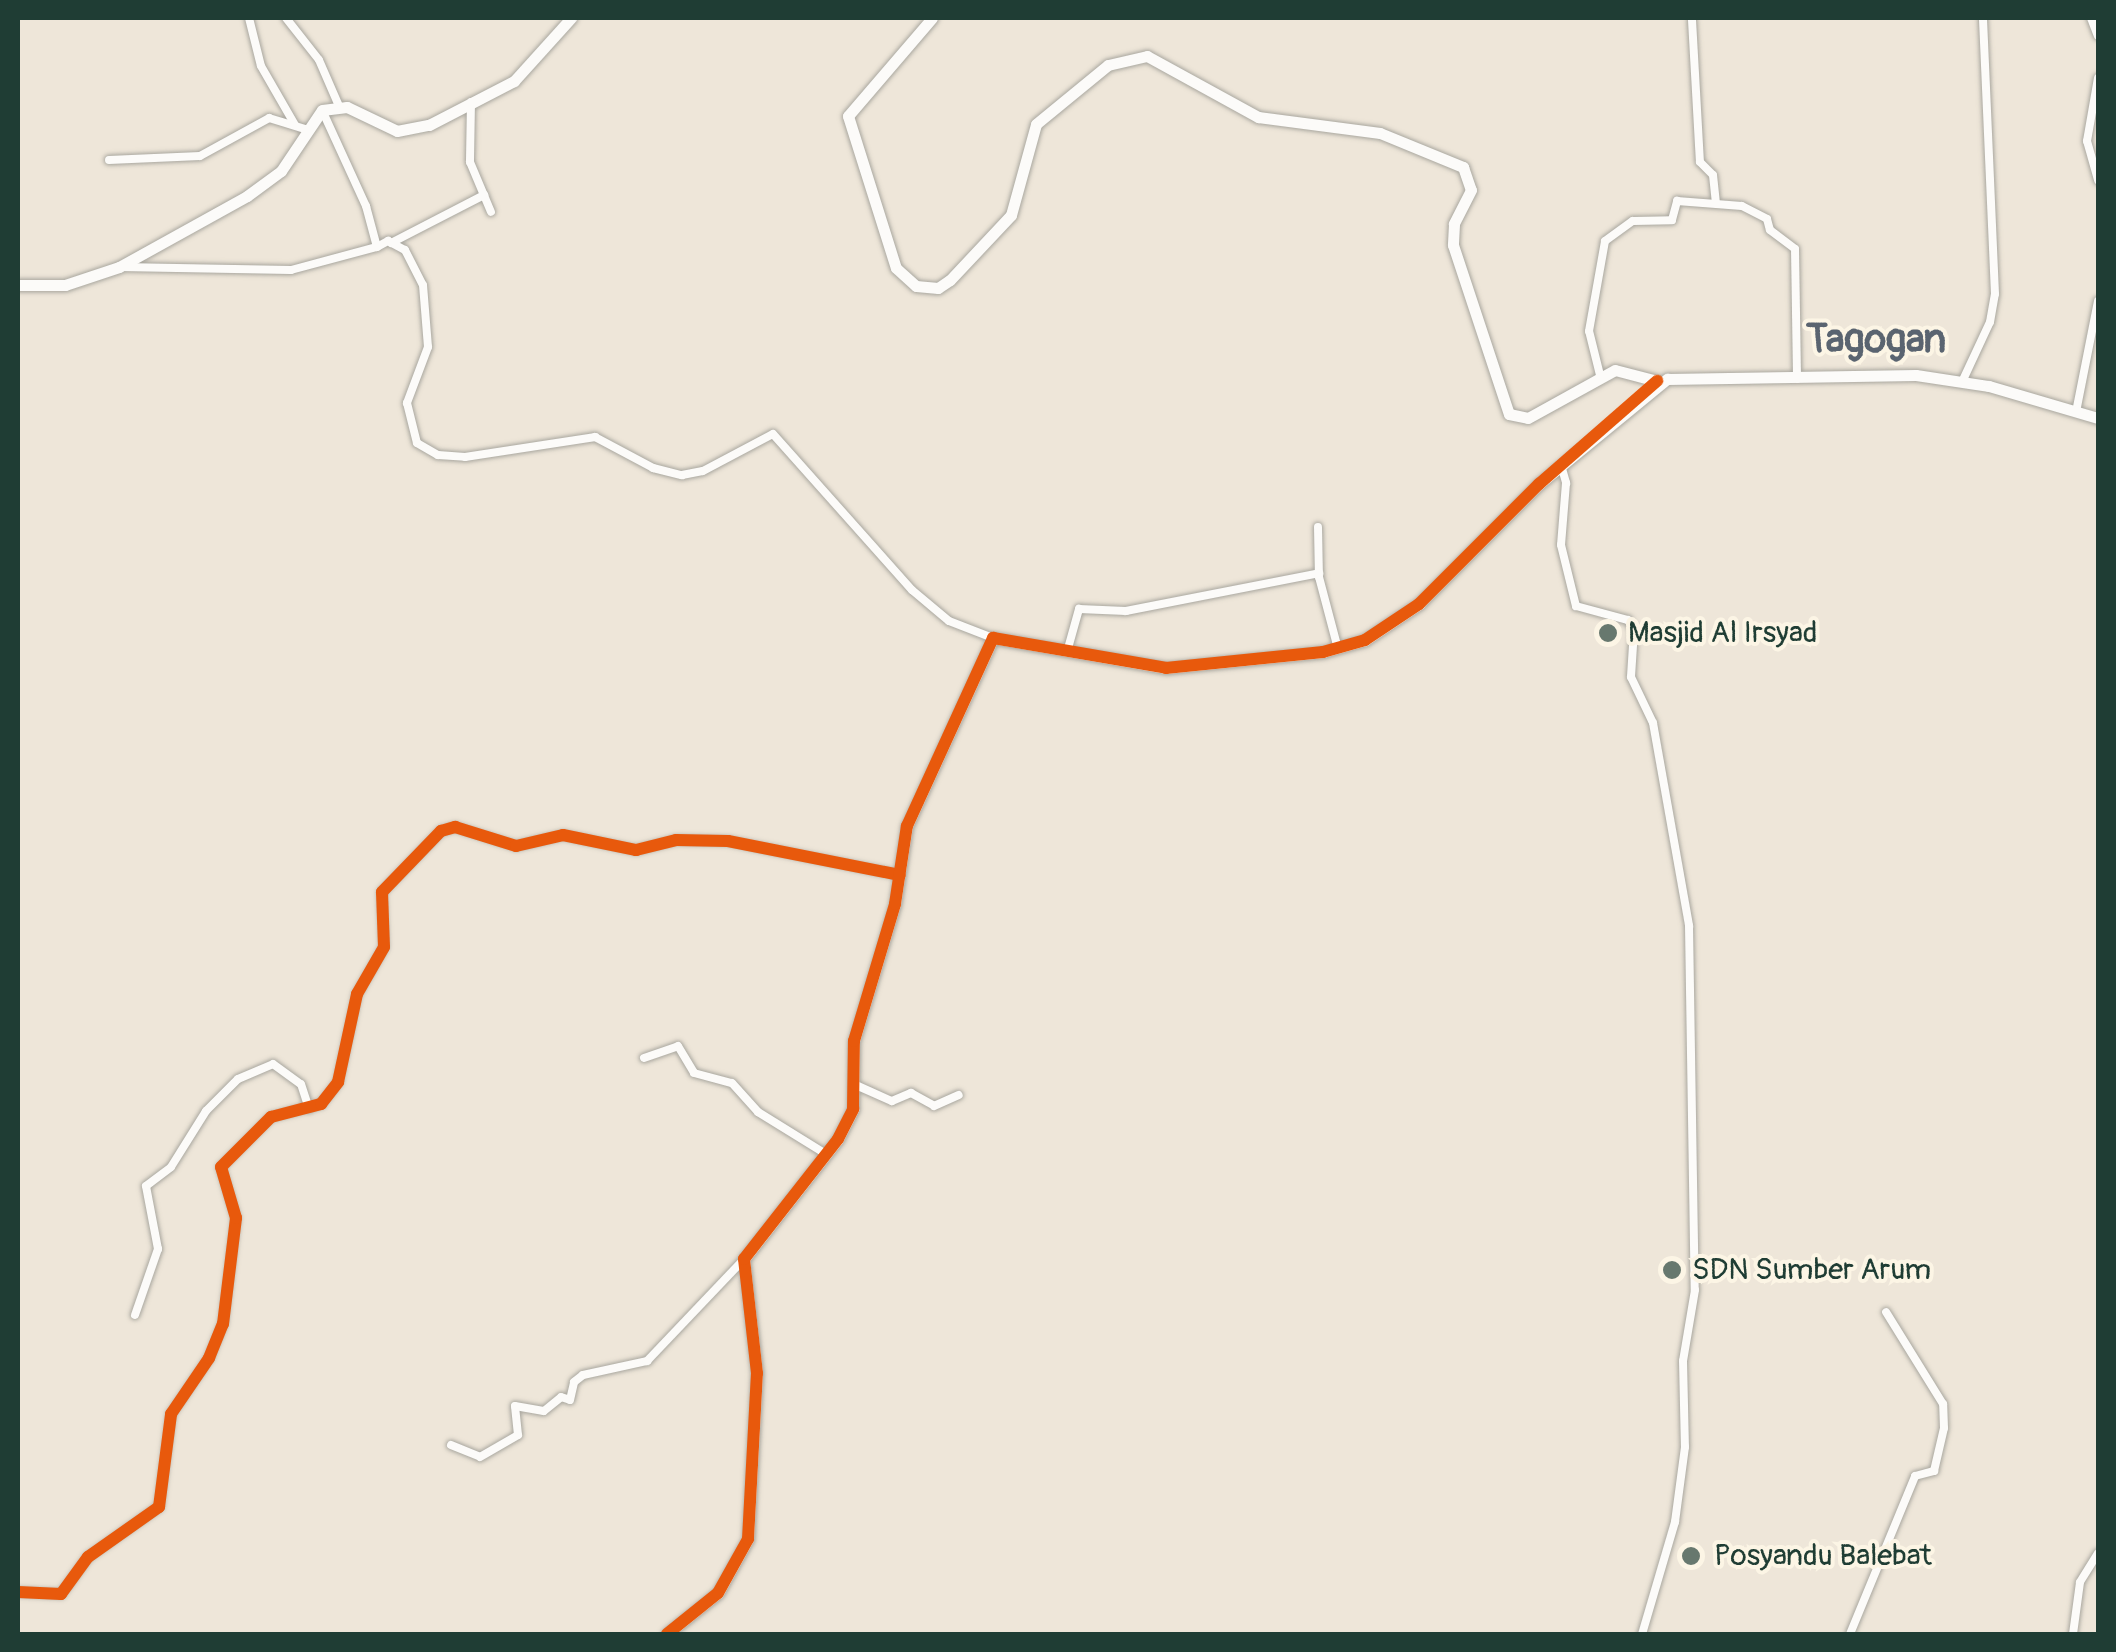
<!DOCTYPE html>
<html>
<head>
<meta charset="utf-8">
<style>
  body { margin:0 }
  #map { position:relative; width:2116px; height:1652px; overflow:hidden; background:#eee6d9; font-family:Pangolin,sans-serif }
  div>[style] { position:absolute }
  .roads { filter:drop-shadow(0 0 2px #a9a79f) drop-shadow(0 0 2px #a9a79f) }
  .street>* { height:8px; margin:-4px; padding:0 4px; transform-origin:4px; border-radius:4px; background:#fcfbf9 }
  .secondary>* { height:11px; margin:-5.5px; padding:0 5.5px; transform-origin:5.5px; border-radius:5.5px; background:#fcfbf9 }
  .cycleway>* { height:12px; margin:-6px; padding:0 6px; transform-origin:6px; border-radius:6px; background:#e8590c }
  .dots>* { width:28px; height:28px; translate:-50% -50%; box-sizing:border-box; border:5px solid #fcf5e5; border-radius:50% }
  span { translate:-50% -50%; white-space:nowrap; text-align:center; line-height:1.15; -webkit-text-stroke:8px #fcf5e5; paint-order:stroke }
  .poi-label { font-size:30px; color:#1f3d34 }
  .left { translate:0 -50%; text-align:left }
  .district-label { font-size:40px; color:#5a6470; font-weight:700 }
  .frame { position:absolute; inset:0; border:20px solid #1f3d34; pointer-events:none }
</style>
</head>
<body>
<div id="map">
  <div class="roads">
    <div class="street">
      <i style="left:249px;top:18px;width:49px;rotate:76deg"></i>
      <i style="left:261px;top:66px;width:68px;rotate:60deg"></i>
      <i style="left:286px;top:18px;width:53px;rotate:51.8deg"></i>
      <i style="left:319px;top:60px;width:50px;rotate:66.5deg"></i>
      <i style="left:2091px;top:18px;width:19px;rotate:69deg"></i>
      <i style="left:1692px;top:20px;width:142px;rotate:86.8deg"></i>
      <i style="left:1700px;top:162px;width:18px;rotate:45deg"></i>
      <i style="left:1713px;top:175px;width:27px;rotate:84deg"></i>
      <i style="left:2098px;top:78px;width:64px;rotate:99.9deg"></i>
      <i style="left:2087px;top:141px;width:41px;rotate:74.2deg"></i>
      <i style="left:471px;top:102px;width:60px;rotate:91deg"></i>
      <i style="left:470px;top:162px;width:54px;rotate:67.2deg"></i>
      <i style="left:322px;top:110px;width:106px;rotate:65.4deg"></i>
      <i style="left:366px;top:206px;width:42px;rotate:75deg"></i>
      <i style="left:377px;top:247px;width:13px;rotate:-29deg"></i>
      <i style="left:388px;top:241px;width:19px;rotate:28deg"></i>
      <i style="left:405px;top:250px;width:39px;rotate:63deg"></i>
      <i style="left:423px;top:285px;width:62px;rotate:85.4deg"></i>
      <i style="left:428px;top:347px;width:60px;rotate:110.6deg"></i>
      <i style="left:407px;top:403px;width:41px;rotate:76deg"></i>
      <i style="left:417px;top:443px;width:24px;rotate:30deg"></i>
      <i style="left:438px;top:455px;width:27px;rotate:4deg"></i>
      <i style="left:465px;top:457px;width:132px;rotate:-8.7deg"></i>
      <i style="left:595px;top:437px;width:66px;rotate:28.1deg"></i>
      <i style="left:653px;top:468px;width:30px;rotate:14deg"></i>
      <i style="left:682px;top:475px;width:21px;rotate:-11deg"></i>
      <i style="left:703px;top:471px;width:79px;rotate:-27.9deg"></i>
      <i style="left:773px;top:434px;width:209px;rotate:48.3deg"></i>
      <i style="left:912px;top:590px;width:48px;rotate:40deg"></i>
      <i style="left:949px;top:621px;width:47px;rotate:21.1deg"></i>
      <i style="left:109px;top:160px;width:91px;rotate:-2.5deg"></i>
      <i style="left:200px;top:156px;width:79px;rotate:-28.8deg"></i>
      <i style="left:269px;top:118px;width:38px;rotate:17deg"></i>
      <i style="left:391px;top:243px;width:105px;rotate:-27.3deg"></i>
      <i style="left:120px;top:267px;width:171px;rotate:1deg"></i>
      <i style="left:291px;top:270px;width:89px;rotate:-15deg"></i>
      <i style="left:1600px;top:375px;width:45px;rotate:-104deg"></i>
      <i style="left:1589px;top:331px;width:91px;rotate:-79.9deg"></i>
      <i style="left:1605px;top:241px;width:34px;rotate:-36deg"></i>
      <i style="left:1633px;top:221px;width:39px;rotate:-1deg"></i>
      <i style="left:1672px;top:220px;width:20px;rotate:-75deg"></i>
      <i style="left:1677px;top:201px;width:65px;rotate:4.4deg"></i>
      <i style="left:1742px;top:206px;width:28px;rotate:27deg"></i>
      <i style="left:1767px;top:219px;width:11px;rotate:75deg"></i>
      <i style="left:1770px;top:230px;width:31px;rotate:37deg"></i>
      <i style="left:1795px;top:249px;width:130px;rotate:89.1deg"></i>
      <i style="left:1962px;top:382px;width:66px;rotate:-65deg"></i>
      <i style="left:1990px;top:322px;width:28px;rotate:-80deg"></i>
      <i style="left:1995px;top:294px;width:276px;rotate:-92.5deg"></i>
      <i style="left:2076px;top:412px;width:113px;rotate:-78.8deg"></i>
      <i style="left:1561px;top:465px;width:19px;rotate:74deg"></i>
      <i style="left:1566px;top:483px;width:62px;rotate:94.6deg"></i>
      <i style="left:1561px;top:545px;width:63px;rotate:76.2deg"></i>
      <i style="left:1576px;top:606px;width:54px;rotate:15.1deg"></i>
      <i style="left:1628px;top:620px;width:12px;rotate:59deg"></i>
      <i style="left:1634px;top:630px;width:47px;rotate:93.7deg"></i>
      <i style="left:1631px;top:677px;width:51px;rotate:64.4deg"></i>
      <i style="left:1653px;top:723px;width:206px;rotate:79.9deg"></i>
      <i style="left:1689px;top:926px;width:364px;rotate:89.1deg"></i>
      <i style="left:1695px;top:1290px;width:72px;rotate:99.6deg"></i>
      <i style="left:1683px;top:1361px;width:86px;rotate:88.7deg"></i>
      <i style="left:1685px;top:1447px;width:76px;rotate:97.6deg"></i>
      <i style="left:1675px;top:1522px;width:117px;rotate:106.4deg"></i>
      <i style="left:1318px;top:527px;width:50px;rotate:88.9deg"></i>
      <i style="left:1319px;top:577px;width:74px;rotate:75.2deg"></i>
      <i style="left:1067px;top:652px;width:45px;rotate:-74.4deg"></i>
      <i style="left:1079px;top:609px;width:47px;rotate:2.4deg"></i>
      <i style="left:1126px;top:611px;width:197px;rotate:-11.1deg"></i>
      <i style="left:644px;top:1058px;width:36px;rotate:-19deg"></i>
      <i style="left:678px;top:1046px;width:31px;rotate:59deg"></i>
      <i style="left:694px;top:1073px;width:39px;rotate:15deg"></i>
      <i style="left:732px;top:1083px;width:39px;rotate:48deg"></i>
      <i style="left:758px;top:1112px;width:80px;rotate:31.7deg"></i>
      <i style="left:858px;top:1086px;width:37px;rotate:24deg"></i>
      <i style="left:892px;top:1101px;width:21px;rotate:-23deg"></i>
      <i style="left:911px;top:1093px;width:26px;rotate:29deg"></i>
      <i style="left:934px;top:1106px;width:27px;rotate:-24deg"></i>
      <i style="left:135px;top:1315px;width:70px;rotate:-70.8deg"></i>
      <i style="left:158px;top:1249px;width:64px;rotate:-100.8deg"></i>
      <i style="left:146px;top:1186px;width:31px;rotate:-37deg"></i>
      <i style="left:171px;top:1167px;width:66px;rotate:-58deg"></i>
      <i style="left:206px;top:1111px;width:45px;rotate:-45deg"></i>
      <i style="left:238px;top:1079px;width:38px;rotate:-23deg"></i>
      <i style="left:273px;top:1064px;width:34px;rotate:36deg"></i>
      <i style="left:301px;top:1084px;width:26px;rotate:72deg"></i>
      <i style="left:451px;top:1445px;width:31px;rotate:22deg"></i>
      <i style="left:480px;top:1457px;width:44px;rotate:-30.1deg"></i>
      <i style="left:518px;top:1435px;width:29px;rotate:-96deg"></i>
      <i style="left:515px;top:1406px;width:29px;rotate:10deg"></i>
      <i style="left:544px;top:1411px;width:22px;rotate:-39deg"></i>
      <i style="left:561px;top:1397px;width:9px;rotate:18deg"></i>
      <i style="left:570px;top:1400px;width:18px;rotate:-77deg"></i>
      <i style="left:574px;top:1382px;width:11px;rotate:-38deg"></i>
      <i style="left:583px;top:1375px;width:66px;rotate:-12.3deg"></i>
      <i style="left:647px;top:1361px;width:141px;rotate:-46.4deg"></i>
      <i style="left:18px;top:1592px;width:43px;rotate:2.7deg"></i>
      <i style="left:61px;top:1594px;width:46px;rotate:-53.9deg"></i>
      <i style="left:88px;top:1557px;width:87px;rotate:-35.2deg"></i>
      <i style="left:159px;top:1507px;width:94px;rotate:-82.6deg"></i>
      <i style="left:171px;top:1414px;width:68px;rotate:-55.8deg"></i>
      <i style="left:209px;top:1358px;width:37px;rotate:-68deg"></i>
      <i style="left:223px;top:1324px;width:107px;rotate:-83deg"></i>
      <i style="left:236px;top:1218px;width:53px;rotate:-106.4deg"></i>
      <i style="left:221px;top:1167px;width:71px;rotate:-45deg"></i>
      <i style="left:271px;top:1117px;width:52px;rotate:-14.6deg"></i>
      <i style="left:321px;top:1104px;width:28px;rotate:-52deg"></i>
      <i style="left:338px;top:1082px;width:90px;rotate:-77.8deg"></i>
      <i style="left:357px;top:994px;width:54px;rotate:-60.1deg"></i>
      <i style="left:384px;top:947px;width:55px;rotate:-92.1deg"></i>
      <i style="left:382px;top:892px;width:85px;rotate:-46deg"></i>
      <i style="left:441px;top:831px;width:15px;rotate:-16deg"></i>
      <i style="left:455px;top:827px;width:64px;rotate:17.3deg"></i>
      <i style="left:516px;top:846px;width:48px;rotate:-13.2deg"></i>
      <i style="left:563px;top:835px;width:75px;rotate:11.6deg"></i>
      <i style="left:636px;top:850px;width:41px;rotate:-14deg"></i>
      <i style="left:676px;top:840px;width:52px;rotate:1.1deg"></i>
      <i style="left:728px;top:841px;width:175px;rotate:11.2deg"></i>
      <i style="left:1850px;top:1634px;width:171px;rotate:-67.6deg"></i>
      <i style="left:1915px;top:1476px;width:20px;rotate:-15deg"></i>
      <i style="left:1934px;top:1471px;width:44px;rotate:-76.9deg"></i>
      <i style="left:1944px;top:1428px;width:24px;rotate:-92deg"></i>
      <i style="left:1943px;top:1404px;width:108px;rotate:-121.8deg"></i>
      <i style="left:2073px;top:1634px;width:52px;rotate:-82.3deg"></i>
      <i style="left:2080px;top:1582px;width:34px;rotate:-58deg"></i>
    </div>
    <div class="secondary">
      <i style="left:932px;top:18px;width:129px;rotate:130.6deg"></i>
      <i style="left:848px;top:116px;width:159px;rotate:72.5deg"></i>
      <i style="left:896px;top:268px;width:27px;rotate:42deg"></i>
      <i style="left:916px;top:286px;width:22px;rotate:5deg"></i>
      <i style="left:938px;top:288px;width:14px;rotate:-34deg"></i>
      <i style="left:950px;top:280px;width:89px;rotate:-46.8deg"></i>
      <i style="left:1011px;top:215px;width:94px;rotate:-74.6deg"></i>
      <i style="left:1036px;top:124px;width:93px;rotate:-39.3deg"></i>
      <i style="left:1108px;top:65px;width:40px;rotate:-13deg"></i>
      <i style="left:1147px;top:56px;width:127px;rotate:28.8deg"></i>
      <i style="left:1258px;top:117px;width:123px;rotate:7.5deg"></i>
      <i style="left:1380px;top:133px;width:90px;rotate:22.3deg"></i>
      <i style="left:1463px;top:167px;width:24px;rotate:71deg"></i>
      <i style="left:1471px;top:190px;width:38px;rotate:117deg"></i>
      <i style="left:1454px;top:224px;width:21px;rotate:93deg"></i>
      <i style="left:1453px;top:245px;width:178px;rotate:71.7deg"></i>
      <i style="left:1509px;top:414px;width:19px;rotate:12deg"></i>
      <i style="left:1528px;top:418px;width:99px;rotate:-28.9deg"></i>
      <i style="left:1615px;top:370px;width:43px;rotate:14.7deg"></i>
      <i style="left:18px;top:285px;width:47px"></i>
      <i style="left:65px;top:285px;width:57px;rotate:-18.4deg"></i>
      <i style="left:119px;top:267px;width:146px;rotate:-29deg"></i>
      <i style="left:247px;top:196px;width:42px;rotate:-36.3deg"></i>
      <i style="left:281px;top:171px;width:73px;rotate:-56.1deg"></i>
      <i style="left:322px;top:110px;width:25px;rotate:-7deg"></i>
      <i style="left:347px;top:107px;width:55px;rotate:25.6deg"></i>
      <i style="left:397px;top:131px;width:33px;rotate:-11deg"></i>
      <i style="left:429px;top:125px;width:96px;rotate:-27.4deg"></i>
      <i style="left:514px;top:81px;width:85px;rotate:-47.9deg"></i>
      <i style="left:667px;top:1634px;width:65px;rotate:-38.8deg"></i>
      <i style="left:718px;top:1593px;width:62px;rotate:-60.9deg"></i>
      <i style="left:748px;top:1539px;width:166px;rotate:-86.9deg"></i>
      <i style="left:757px;top:1373px;width:115px;rotate:-96.5deg"></i>
      <i style="left:744px;top:1259px;width:152px;rotate:-51.9deg"></i>
      <i style="left:838px;top:1139px;width:34px;rotate:-63deg"></i>
      <i style="left:853px;top:1109px;width:68px;rotate:-89.2deg"></i>
      <i style="left:854px;top:1041px;width:143px;rotate:-73.3deg"></i>
      <i style="left:895px;top:904px;width:79px;rotate:-81.3deg"></i>
      <i style="left:907px;top:826px;width:207px;rotate:-65.4deg"></i>
      <i style="left:993px;top:638px;width:176px;rotate:9.8deg"></i>
      <i style="left:1166px;top:668px;width:158px;rotate:-5.8deg"></i>
      <i style="left:1323px;top:652px;width:44px;rotate:-15.9deg"></i>
      <i style="left:1365px;top:640px;width:65px;rotate:-33.7deg"></i>
      <i style="left:1419px;top:604px;width:170px;rotate:-45deg"></i>
      <i style="left:1539px;top:484px;width:166px;rotate:-39.4deg"></i>
      <i style="left:1667px;top:379px;width:249px;rotate:-0.9deg"></i>
      <i style="left:1916px;top:375px;width:74px;rotate:8.6deg"></i>
      <i style="left:1989px;top:386px;width:114px;rotate:16.4deg"></i>
    </div>
  </div>
  <div class="cycleway">
    <i style="left:18px;top:1592px;width:43px;rotate:2.7deg"></i>
    <i style="left:61px;top:1594px;width:46px;rotate:-53.9deg"></i>
    <i style="left:88px;top:1557px;width:87px;rotate:-35.2deg"></i>
    <i style="left:159px;top:1507px;width:94px;rotate:-82.6deg"></i>
    <i style="left:171px;top:1414px;width:68px;rotate:-55.8deg"></i>
    <i style="left:209px;top:1358px;width:37px;rotate:-68deg"></i>
    <i style="left:223px;top:1324px;width:107px;rotate:-83deg"></i>
    <i style="left:236px;top:1218px;width:53px;rotate:-106.4deg"></i>
    <i style="left:221px;top:1167px;width:71px;rotate:-45deg"></i>
    <i style="left:271px;top:1117px;width:52px;rotate:-14.6deg"></i>
    <i style="left:321px;top:1104px;width:28px;rotate:-52deg"></i>
    <i style="left:338px;top:1082px;width:90px;rotate:-77.8deg"></i>
    <i style="left:357px;top:994px;width:54px;rotate:-60.1deg"></i>
    <i style="left:384px;top:947px;width:55px;rotate:-92.1deg"></i>
    <i style="left:382px;top:892px;width:85px;rotate:-46deg"></i>
    <i style="left:441px;top:831px;width:15px;rotate:-16deg"></i>
    <i style="left:455px;top:827px;width:64px;rotate:17.3deg"></i>
    <i style="left:516px;top:846px;width:48px;rotate:-13.2deg"></i>
    <i style="left:563px;top:835px;width:75px;rotate:11.6deg"></i>
    <i style="left:636px;top:850px;width:41px;rotate:-14deg"></i>
    <i style="left:676px;top:840px;width:52px;rotate:1.1deg"></i>
    <i style="left:728px;top:841px;width:175px;rotate:11.2deg"></i>
    <i style="left:667px;top:1634px;width:65px;rotate:-38.8deg"></i>
    <i style="left:718px;top:1593px;width:62px;rotate:-60.9deg"></i>
    <i style="left:748px;top:1539px;width:166px;rotate:-86.9deg"></i>
    <i style="left:757px;top:1373px;width:115px;rotate:-96.5deg"></i>
    <i style="left:744px;top:1259px;width:152px;rotate:-51.9deg"></i>
    <i style="left:838px;top:1139px;width:34px;rotate:-63deg"></i>
    <i style="left:853px;top:1109px;width:68px;rotate:-89.2deg"></i>
    <i style="left:854px;top:1041px;width:143px;rotate:-73.3deg"></i>
    <i style="left:895px;top:904px;width:79px;rotate:-81.3deg"></i>
    <i style="left:907px;top:826px;width:207px;rotate:-65.4deg"></i>
    <i style="left:993px;top:638px;width:176px;rotate:9.8deg"></i>
    <i style="left:1166px;top:668px;width:158px;rotate:-5.8deg"></i>
    <i style="left:1323px;top:652px;width:44px;rotate:-15.9deg"></i>
    <i style="left:1365px;top:640px;width:65px;rotate:-33.7deg"></i>
    <i style="left:1419px;top:604px;width:170px;rotate:-45deg"></i>
    <i style="left:1539px;top:484px;width:157px;rotate:-41.1deg"></i>
  </div>
  <div class="dots">
    <i style="left:1608px;top:633px;background:#67786e"></i>
    <i style="left:1672px;top:1270px;background:#67786e"></i>
    <i style="left:1691px;top:1556px;background:#67786e"></i>
  </div>
  <div class="poi-label">
    <span class="left" style="left:1628px;top:633px">Masjid Al Irsyad</span>
    <span class="left" style="left:1692px;top:1270px">SDN Sumber Arum</span>
    <span class="left" style="left:1714px;top:1556px">Posyandu Balebat</span>
  </div>
  <div class="district-label">
    <span style="left:1876px;top:340px">Tagogan</span>
  </div>
  <div class="frame"></div>
</div>
</body>
</html>
